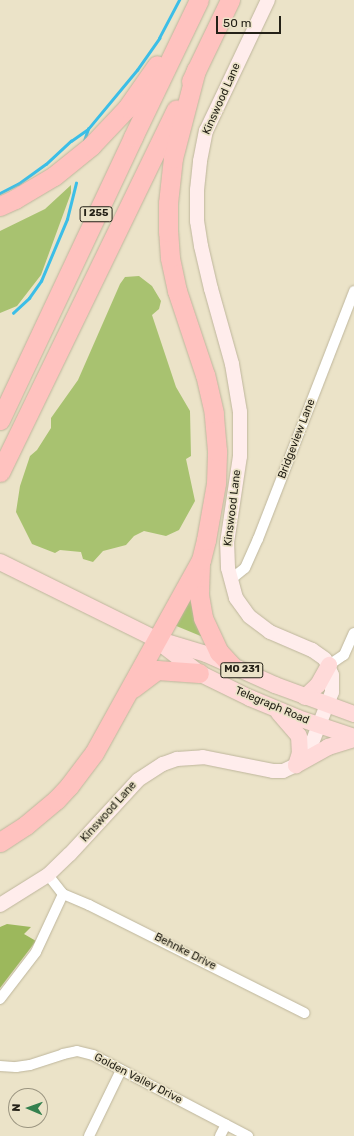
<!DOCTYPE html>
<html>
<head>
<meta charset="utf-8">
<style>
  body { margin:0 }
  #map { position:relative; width:354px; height:1136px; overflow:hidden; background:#ebe3c8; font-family:Rubik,sans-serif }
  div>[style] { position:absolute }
  .green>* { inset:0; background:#a8c270 }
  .forest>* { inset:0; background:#9cb85c }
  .stream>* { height:2.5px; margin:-1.25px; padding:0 1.25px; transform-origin:1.25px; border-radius:1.25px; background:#3bbee7 }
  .roads { filter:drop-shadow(0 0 1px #beb69c) drop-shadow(0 0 1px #beb69c) }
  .street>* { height:10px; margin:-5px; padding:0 5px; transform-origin:5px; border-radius:5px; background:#fff }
  .secondary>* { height:14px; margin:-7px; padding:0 7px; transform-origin:7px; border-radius:7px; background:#ffedec }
  .primary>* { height:16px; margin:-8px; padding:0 8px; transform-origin:8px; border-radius:8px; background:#ffdad9 }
  .highway>* { height:19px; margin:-9.5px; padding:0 9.5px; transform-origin:9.5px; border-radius:9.5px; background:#ffc2bf }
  span { translate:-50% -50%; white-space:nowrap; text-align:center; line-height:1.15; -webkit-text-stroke:3.5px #ebe3c8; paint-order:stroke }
  .shield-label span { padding:1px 3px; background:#ebe3c8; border:1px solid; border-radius:3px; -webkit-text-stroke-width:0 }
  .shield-label { font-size:10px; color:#242117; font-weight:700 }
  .street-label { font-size:11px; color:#242117 }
  .north { position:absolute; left:8px; top:1088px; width:40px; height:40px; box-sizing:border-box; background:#ebe3c8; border:1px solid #9b9581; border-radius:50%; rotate:272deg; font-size:11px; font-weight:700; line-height:16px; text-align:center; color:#242117 }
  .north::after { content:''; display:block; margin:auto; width:14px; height:18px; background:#34814f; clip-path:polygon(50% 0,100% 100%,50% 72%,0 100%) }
  .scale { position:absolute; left:216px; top:16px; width:65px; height:18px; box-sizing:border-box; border:2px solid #242117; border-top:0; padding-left:5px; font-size:12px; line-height:14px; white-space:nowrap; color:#242117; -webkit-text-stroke:3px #ebe3c8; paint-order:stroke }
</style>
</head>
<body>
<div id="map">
  <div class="green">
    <i style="clip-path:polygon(71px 185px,71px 193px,41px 275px,17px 306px,0 313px,0 231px,45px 209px)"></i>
    <i style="clip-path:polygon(139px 276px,152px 286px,161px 301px,159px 309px,152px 315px,176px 387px,190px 411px,191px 456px,186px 459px,195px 501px,179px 530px,166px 536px,144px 531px,134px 536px,126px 545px,103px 551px,93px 562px,83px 559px,81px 552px,60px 550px,55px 553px,32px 544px,16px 512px,20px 486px,30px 456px,37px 450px,51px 428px,51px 418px,78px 380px,120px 284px,125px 277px)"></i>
    <i style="clip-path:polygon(191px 592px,203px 637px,174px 625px)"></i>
  </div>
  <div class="forest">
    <i style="clip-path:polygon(7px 924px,31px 927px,24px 934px,36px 941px,0 988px,0 927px)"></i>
  </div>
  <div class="stream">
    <i style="left:84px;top:141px;width:13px;rotate:-72deg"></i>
    <i style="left:88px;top:129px;width:77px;rotate:-50.3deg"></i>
    <i style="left:137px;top:70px;width:39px;rotate:-55deg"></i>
    <i style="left:159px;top:38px;width:43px;rotate:-62.2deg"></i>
    <i style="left:0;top:193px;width:20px;rotate:-27deg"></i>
    <i style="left:18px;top:184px;width:34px;rotate:-36deg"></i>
    <i style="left:46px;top:164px;width:34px;rotate:-43deg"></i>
    <i style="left:71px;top:141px;width:19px;rotate:-35deg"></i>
    <i style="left:13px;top:313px;width:22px;rotate:-43deg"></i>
    <i style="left:29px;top:298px;width:21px;rotate:-55deg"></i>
    <i style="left:41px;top:281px;width:67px;rotate:-67.2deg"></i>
    <i style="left:67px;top:219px;width:37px;rotate:-76deg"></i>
  </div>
  <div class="roads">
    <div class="street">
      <i style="left:230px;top:580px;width:19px;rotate:-39deg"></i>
      <i style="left:245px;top:568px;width:32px;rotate:-66deg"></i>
      <i style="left:258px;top:539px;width:266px;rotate:-68.8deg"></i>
      <i style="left:329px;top:665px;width:18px;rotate:-34deg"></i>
      <i style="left:344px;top:655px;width:24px;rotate:-66deg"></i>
      <i style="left:48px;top:875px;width:24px;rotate:52deg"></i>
      <i style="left:63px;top:894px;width:28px;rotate:23deg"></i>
      <i style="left:89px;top:905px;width:241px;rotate:26.6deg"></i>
      <i style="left:0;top:999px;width:59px;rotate:-52.5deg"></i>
      <i style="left:36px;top:952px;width:64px;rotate:-65deg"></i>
      <i style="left:0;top:1066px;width:16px;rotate:4deg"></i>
      <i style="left:16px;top:1067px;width:14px;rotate:-8deg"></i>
      <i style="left:30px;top:1065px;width:35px;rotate:-18deg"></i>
      <i style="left:63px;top:1054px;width:14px;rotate:-12deg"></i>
      <i style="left:77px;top:1051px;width:16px;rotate:14deg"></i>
      <i style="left:93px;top:1055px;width:175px;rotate:27.6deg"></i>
      <i style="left:89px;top:1136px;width:73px;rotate:-64.1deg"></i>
      <i style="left:220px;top:1136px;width:13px;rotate:-63deg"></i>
    </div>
    <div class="secondary">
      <i style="left:0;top:905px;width:57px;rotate:-32deg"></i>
      <i style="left:48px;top:875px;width:30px;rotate:-44deg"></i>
      <i style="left:70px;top:854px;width:100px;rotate:-47.4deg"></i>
      <i style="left:138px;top:780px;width:30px;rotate:-33deg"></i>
      <i style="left:163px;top:764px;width:15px;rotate:-20deg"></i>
      <i style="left:177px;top:759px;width:26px;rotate:-4deg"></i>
      <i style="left:203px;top:757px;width:71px;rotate:11.3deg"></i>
      <i style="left:273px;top:771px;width:10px"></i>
      <i style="left:283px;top:771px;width:14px;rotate:-25deg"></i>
      <i style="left:296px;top:765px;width:27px;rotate:-54deg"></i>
      <i style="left:312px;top:743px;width:55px;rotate:-68.6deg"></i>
      <i style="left:332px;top:692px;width:17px;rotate:-90deg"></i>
      <i style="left:332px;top:675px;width:17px;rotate:-114deg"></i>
      <i style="left:325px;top:659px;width:16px;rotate:-145deg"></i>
      <i style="left:312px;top:650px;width:46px;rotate:-156.8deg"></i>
      <i style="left:270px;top:632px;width:26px;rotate:-143deg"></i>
      <i style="left:249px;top:616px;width:22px;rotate:-126deg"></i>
      <i style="left:236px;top:598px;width:31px;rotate:-105deg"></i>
      <i style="left:228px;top:568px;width:25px;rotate:-92deg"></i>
      <i style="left:227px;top:543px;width:88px;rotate:-81.5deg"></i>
      <i style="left:240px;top:456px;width:44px;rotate:-90deg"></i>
      <i style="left:240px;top:412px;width:49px;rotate:-99.5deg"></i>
      <i style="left:232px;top:364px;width:78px;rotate:-105.6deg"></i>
      <i style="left:211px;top:289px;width:44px;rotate:-103.1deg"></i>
      <i style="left:201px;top:246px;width:25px;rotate:-99deg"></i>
      <i style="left:197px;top:221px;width:31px;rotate:-90deg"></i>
      <i style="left:197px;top:190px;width:29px;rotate:-84deg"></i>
      <i style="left:200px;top:161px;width:31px;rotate:-79deg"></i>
      <i style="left:206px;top:131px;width:145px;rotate:-64.7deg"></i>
    </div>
    <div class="primary">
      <i style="left:0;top:562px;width:174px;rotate:26.3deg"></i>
      <i style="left:156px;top:639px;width:52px;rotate:16.7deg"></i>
      <i style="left:206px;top:654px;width:76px;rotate:24.2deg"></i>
      <i style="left:275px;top:685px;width:84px;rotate:20.2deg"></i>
      <i style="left:160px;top:643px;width:49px;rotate:37.6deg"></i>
      <i style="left:199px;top:673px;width:57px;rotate:26.1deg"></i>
      <i style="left:250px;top:698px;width:52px;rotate:22.6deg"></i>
      <i style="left:298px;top:718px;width:59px;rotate:18.7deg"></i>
      <i style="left:305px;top:697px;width:18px;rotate:-43deg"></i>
      <i style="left:318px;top:685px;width:23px;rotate:-61deg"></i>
      <i style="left:279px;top:713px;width:30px;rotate:49deg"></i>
      <i style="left:299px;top:736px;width:17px;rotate:87deg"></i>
      <i style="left:300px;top:753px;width:13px;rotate:108deg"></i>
      <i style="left:296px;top:765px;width:37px;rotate:-29deg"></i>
      <i style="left:328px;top:747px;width:27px;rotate:-17deg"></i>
    </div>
    <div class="highway">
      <i style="left:191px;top:81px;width:90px;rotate:-64.3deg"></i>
      <i style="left:0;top:206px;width:17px;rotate:-25deg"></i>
      <i style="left:15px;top:199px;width:45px;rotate:-30.5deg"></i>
      <i style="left:54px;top:176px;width:48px;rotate:-39deg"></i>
      <i style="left:91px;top:146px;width:52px;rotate:-46.5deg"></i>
      <i style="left:127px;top:108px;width:52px;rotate:-55.1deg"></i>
      <i style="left:0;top:420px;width:313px;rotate:-64.8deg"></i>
      <i style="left:133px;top:137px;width:152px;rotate:-64.3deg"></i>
      <i style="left:0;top:472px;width:403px;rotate:-64.1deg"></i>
      <i style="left:200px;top:564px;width:31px;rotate:92deg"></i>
      <i style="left:199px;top:595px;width:23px;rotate:80deg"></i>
      <i style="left:203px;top:618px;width:38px;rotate:65deg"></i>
      <i style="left:219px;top:652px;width:19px;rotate:47deg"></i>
      <i style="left:133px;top:688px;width:30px;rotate:-37deg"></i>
      <i style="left:157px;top:670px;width:42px;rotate:4.1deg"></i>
      <i style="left:0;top:842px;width:31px;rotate:-33deg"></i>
      <i style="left:26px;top:825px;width:39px;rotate:-40deg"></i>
      <i style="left:56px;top:800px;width:19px;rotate:-47deg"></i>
      <i style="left:69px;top:786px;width:41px;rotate:-52.9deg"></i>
      <i style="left:94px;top:753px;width:221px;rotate:-61deg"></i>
      <i style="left:201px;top:560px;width:21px;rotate:-76deg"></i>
      <i style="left:206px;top:540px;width:58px;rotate:-80deg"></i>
      <i style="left:216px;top:483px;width:32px;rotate:-88deg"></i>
      <i style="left:217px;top:451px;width:38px;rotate:-95deg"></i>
      <i style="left:214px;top:413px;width:39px;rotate:-103deg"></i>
      <i style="left:205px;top:375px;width:89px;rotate:-108.4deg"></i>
      <i style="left:177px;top:291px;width:34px;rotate:-102deg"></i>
      <i style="left:170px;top:258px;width:26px;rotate:-94deg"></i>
      <i style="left:168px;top:232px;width:29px;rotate:-90deg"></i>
      <i style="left:168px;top:203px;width:45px;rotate:-83.7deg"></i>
      <i style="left:173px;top:158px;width:91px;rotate:-75.4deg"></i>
    </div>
  </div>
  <div class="shield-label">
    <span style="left:96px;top:214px">I 255</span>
    <span style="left:242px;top:670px">MO 231</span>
  </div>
  <div class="street-label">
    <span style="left:222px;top:99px;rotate:-66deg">Kinswood Lane</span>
    <span style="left:297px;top:439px;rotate:-69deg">Bridgeview Lane</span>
    <span style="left:233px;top:508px;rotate:-83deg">Kinswood Lane</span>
    <span style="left:272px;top:706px;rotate:23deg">Telegraph Road</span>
    <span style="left:109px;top:812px;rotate:-48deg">Kinswood Lane</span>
    <span style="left:185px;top:952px;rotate:27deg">Behnke Drive</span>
    <span style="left:138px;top:1079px;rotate:27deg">Golden Valley Drive</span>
  </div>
  <div class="north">N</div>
  <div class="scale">50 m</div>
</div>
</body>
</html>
